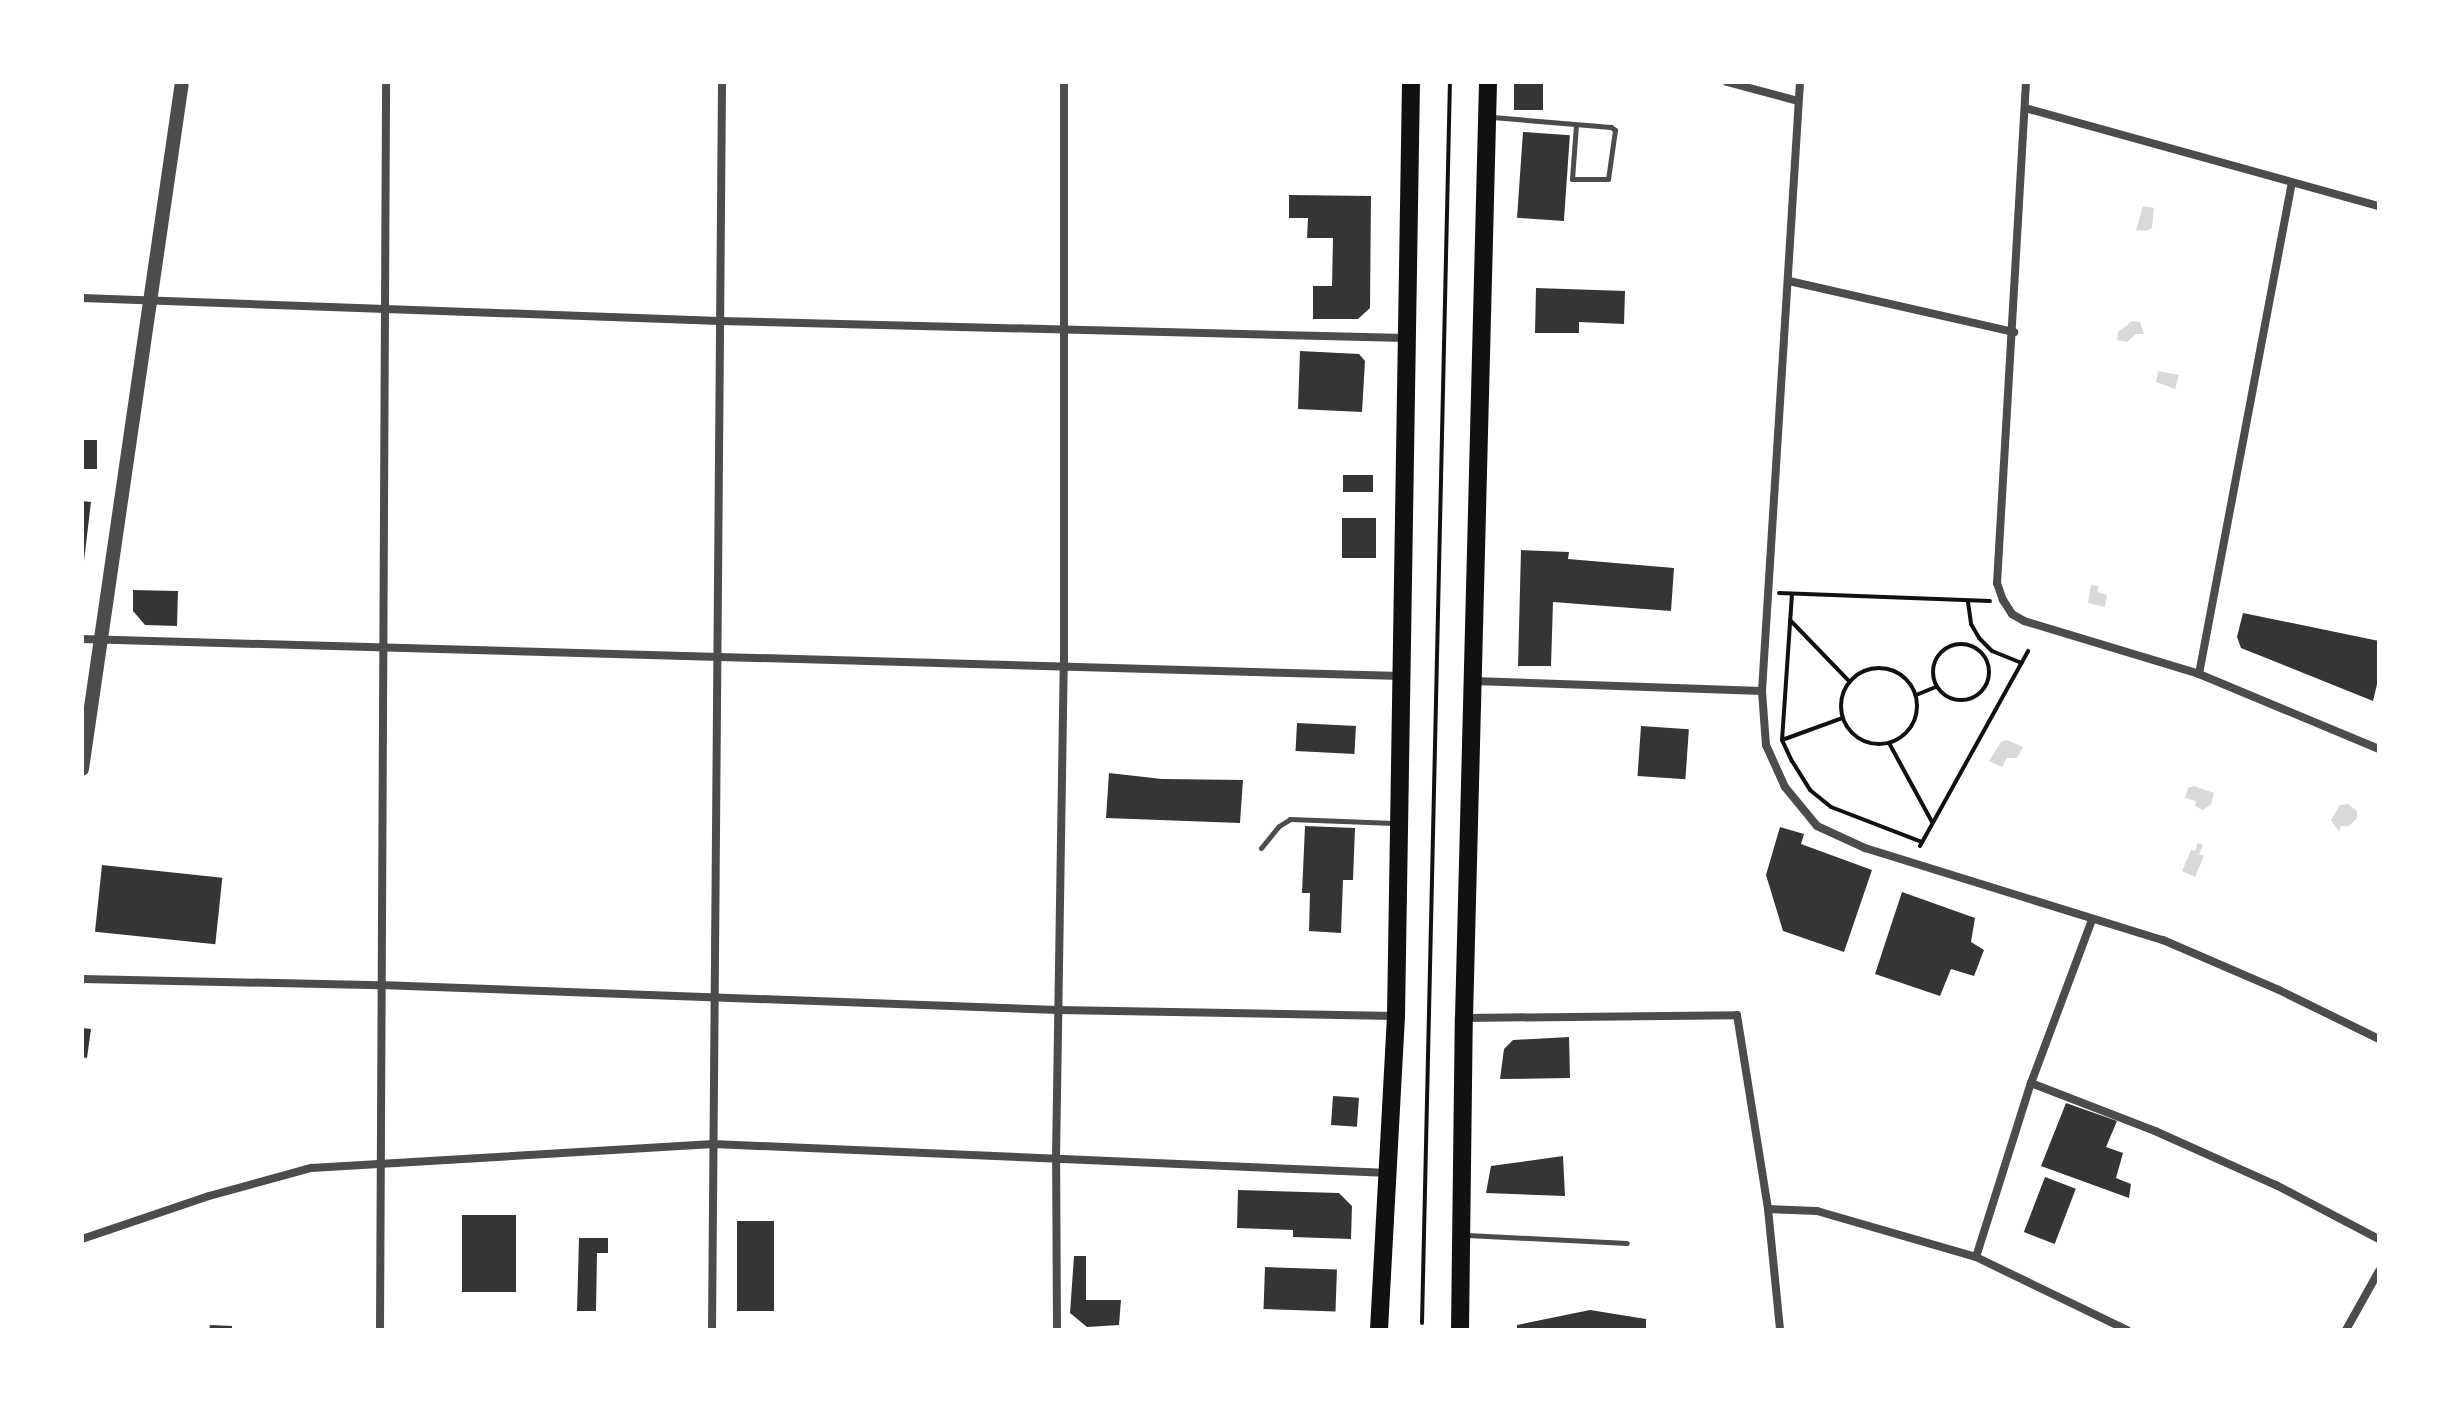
<!DOCTYPE html>
<html>
<head>
<meta charset="utf-8">
<style>
  body { margin:0 }
  #map { position:relative; width:2461px; height:1412px; overflow:hidden; background:#fff; font-family:Jost,sans-serif }
  div>[style] { position:absolute }
  .water>* { inset:0; background:#d9d9d9 }
  .building>* { inset:0; background:#353535; transform-origin:0 0 }
  .path>* { height:4px; margin:-2px; padding:0 2px; transform-origin:2px; border-radius:2px; background:#111 }
  .path>.ring { margin:-2px; padding:0; box-sizing:content-box; background:none; border:4px solid #111; border-radius:50% }
  .service>* { height:5px; margin:-2.5px; padding:0 2.5px; transform-origin:2.5px; border-radius:2.5px; background:#4c4c4c }
  .minor>* { height:8px; margin:-4px; padding:0 4px; transform-origin:4px; border-radius:4px; background:#4c4c4c }
  .tertiary>* { height:14px; margin:-7px; padding:0 7px; transform-origin:7px; border-radius:7px; background:#4c4c4c }
  .primary>* { height:18px; margin:-9px; padding:0 9px; transform-origin:9px; border-radius:9px; background:#111 }
  span { translate:-50% -50%; white-space:nowrap; text-align:center; line-height:1.15; -webkit-text-stroke:8px #fff; paint-order:stroke }
  .frame { position:absolute; inset:0; border:84px solid #fff; pointer-events:none }
</style>
</head>
<body>
<div id="map">
  <div class="water">
    <i style="clip-path:polygon(2143px 206px,2154px 208px,2152px 228px,2146px 231px,2136px 230px)"></i>
    <i style="clip-path:polygon(2132px 321px,2140px 322px,2144px 334px,2136px 334px,2127px 342px,2117px 340px,2118px 332px)"></i>
    <i style="clip-path:polygon(2158px 371px,2179px 375px,2175px 389px,2156px 382px)"></i>
    <i style="clip-path:polygon(2091px 585px,2098px 586px,2098px 592px,2107px 595px,2105px 607px,2088px 603px)"></i>
    <i style="clip-path:polygon(2007px 740px,2023px 747px,2017px 758px,2007px 758px,2002px 767px,1989px 761px,2001px 742px)"></i>
    <i style="clip-path:polygon(2194px 786px,2214px 793px,2211px 804px,2203px 810px,2195px 806px,2196px 801px,2185px 798px,2188px 788px)"></i>
    <i style="clip-path:polygon(2348px 804px,2357px 811px,2357px 818px,2349px 826px,2341px 826px,2339px 832px,2331px 820px,2340px 805px)"></i>
    <i style="clip-path:polygon(2198px 843px,2203px 845px,2199px 854px,2204px 856px,2195px 877px,2182px 871px,2191px 850px,2195px 851px)"></i>
  </div>
  <div class="building">
    <i style="left:1514px;top:82px;width:29px;height:28px"></i>
    <i style="left:1523px;top:132px;width:47px;height:86px;rotate:4deg"></i>
    <i style="clip-path:polygon(1289px 195px,1371px 196px,1370px 308px,1358px 319px,1313px 319px,1313px 286px,1332px 286px,1333px 238px,1307px 238px,1308px 218px,1289px 218px)"></i>
    <i style="clip-path:polygon(1536px 288px,1625px 291px,1624px 324px,1579px 322px,1579px 333px,1535px 333px)"></i>
    <i style="clip-path:polygon(1300px 351px,1359px 354px,1365px 361px,1362px 412px,1298px 409px)"></i>
    <i style="left:82px;top:440px;width:15px;height:29px"></i>
    <i style="left:1343px;top:475px;width:30px;height:17px"></i>
    <i style="clip-path:polygon(82px 501px,91px 502px,84px 561px,82px 561px)"></i>
    <i style="left:1342px;top:518px;width:34px;height:40px"></i>
    <i style="clip-path:polygon(1521px 550px,1569px 552px,1568px 559px,1674px 568px,1671px 611px,1553px 602px,1551px 666px,1518px 666px)"></i>
    <i style="clip-path:polygon(133px 590px,178px 591px,177px 626px,145px 625px,133px 611px)"></i>
    <i style="clip-path:polygon(2243px 613px,2379px 641px,2379px 676px,2373px 701px,2241px 648px,2237px 637px)"></i>
    <i style="left:1297px;top:723px;width:59px;height:28px;rotate:3deg"></i>
    <i style="left:1641px;top:726px;width:48px;height:50px;rotate:4deg"></i>
    <i style="clip-path:polygon(1109px 773px,1162px 779px,1243px 780px,1240px 823px,1106px 818px)"></i>
    <i style="clip-path:polygon(1305px 826px,1355px 828px,1353px 880px,1343px 880px,1341px 933px,1309px 931px,1310px 893px,1302px 893px)"></i>
    <i style="clip-path:polygon(1780px 827px,1804px 834px,1801px 844px,1872px 870px,1844px 952px,1783px 931px,1766px 875px)"></i>
    <i style="left:102px;top:865px;width:121px;height:67px;rotate:6deg"></i>
    <i style="clip-path:polygon(1902px 892px,1975px 918px,1971px 942px,1984px 950px,1974px 976px,1951px 969px,1940px 996px,1875px 974px)"></i>
    <i style="clip-path:polygon(82px 1028px,91px 1029px,87px 1058px,82px 1057px)"></i>
    <i style="clip-path:polygon(1569px 1037px,1570px 1078px,1500px 1079px,1504px 1049px,1513px 1040px)"></i>
    <i style="left:1333px;top:1096px;width:26px;height:29px;rotate:4deg"></i>
    <i style="clip-path:polygon(2066px 1103px,2117px 1121px,2106px 1147px,2123px 1153px,2116px 1178px,2131px 1184px,2129px 1198px,2041px 1166px)"></i>
    <i style="clip-path:polygon(1563px 1156px,1565px 1196px,1486px 1193px,1491px 1166px)"></i>
    <i style="left:2045px;top:1177px;width:33px;height:59px;rotate:21deg"></i>
    <i style="clip-path:polygon(1238px 1190px,1339px 1193px,1352px 1206px,1351px 1239px,1293px 1237px,1293px 1230px,1237px 1228px)"></i>
    <i style="left:462px;top:1215px;width:54px;height:77px"></i>
    <i style="left:774px;top:1221px;width:90px;height:37px;rotate:90deg"></i>
    <i style="clip-path:polygon(579px 1238px,608px 1238px,608px 1253px,597px 1253px,596px 1311px,577px 1311px)"></i>
    <i style="clip-path:polygon(1074px 1256px,1086px 1256px,1086px 1300px,1121px 1300px,1119px 1325px,1087px 1327px,1070px 1313px)"></i>
    <i style="left:1265px;top:1267px;width:72px;height:42px;rotate:2deg"></i>
    <i style="clip-path:polygon(1590px 1310px,1646px 1319px,1646px 1330px,1517px 1330px,1517px 1325px)"></i>
    <i style="clip-path:polygon(210px 1325px,232px 1326px,232px 1330px,209px 1330px)"></i>
  </div>
  <div class="path">
    <i style="left:1779px;top:593px;width:211px;rotate:2.2deg"></i>
    <i style="left:1792px;top:594px;width:146px;rotate:93.9deg"></i>
    <i style="left:1782px;top:740px;width:23px;rotate:65deg"></i>
    <i style="left:1792px;top:761px;width:34px;rotate:58deg"></i>
    <i style="left:1810px;top:790px;width:27px;rotate:39deg"></i>
    <i style="left:1831px;top:807px;width:97px;rotate:21deg"></i>
    <i style="left:1968px;top:602px;width:22px;rotate:82deg"></i>
    <i style="left:1971px;top:624px;width:16px;rotate:60deg"></i>
    <i style="left:1979px;top:638px;width:18px;rotate:45deg"></i>
    <i style="left:1992px;top:651px;width:32px;rotate:22deg"></i>
    <i style="left:1790px;top:620px;width:85px;rotate:46deg"></i>
    <i class="ring" style="left:1933px;top:644px;width:52px;height:52px"></i>
    <i class="ring" style="left:1841px;top:668px;width:72px;height:72px"></i>
    <i style="left:1916px;top:695px;width:22px;rotate:-22deg"></i>
    <i style="left:1782px;top:740px;width:64px;rotate:-20.1deg"></i>
    <i style="left:1889px;top:743px;width:90px;rotate:61.4deg"></i>
    <i style="left:1920px;top:846px;width:223px;rotate:-61deg"></i>
    <i style="left:1422px;top:1323px;width:1241px;rotate:-88.71deg"></i>
  </div>
  <div class="service">
    <i style="left:1492px;top:117px;width:119px;rotate:4.8deg"></i>
    <i style="left:1611px;top:127px;width:5px;rotate:37deg"></i>
    <i style="left:1615px;top:130px;width:49px;rotate:98.1deg"></i>
    <i style="left:1608px;top:179px;width:36px;rotate:180deg"></i>
    <i style="left:1572px;top:179px;width:54px;rotate:-85.8deg"></i>
    <i style="left:1261px;top:848px;width:28px;rotate:-51deg"></i>
    <i style="left:1279px;top:826px;width:13px;rotate:-32deg"></i>
    <i style="left:1290px;top:819px;width:104px;rotate:2.2deg"></i>
    <i style="left:1467px;top:1235px;width:160px;rotate:2.9deg"></i>
  </div>
  <div class="minor">
    <i style="left:1727px;top:82px;width:73px;rotate:15deg"></i>
    <i style="left:1800px;top:82px;width:610px;rotate:93.57deg"></i>
    <i style="left:1762px;top:691px;width:54px;rotate:85.8deg"></i>
    <i style="left:1766px;top:745px;width:46px;rotate:65.7deg"></i>
    <i style="left:1785px;top:787px;width:50px;rotate:50.6deg"></i>
    <i style="left:1817px;top:826px;width:53px;rotate:24.6deg"></i>
    <i style="left:1865px;top:848px;width:312px;rotate:17.2deg"></i>
    <i style="left:2163px;top:940px;width:126px;rotate:23.3deg"></i>
    <i style="left:2279px;top:990px;width:111px;rotate:26.1deg"></i>
    <i style="left:2026px;top:82px;width:502px;rotate:93.31deg"></i>
    <i style="left:1997px;top:583px;width:18px;rotate:71deg"></i>
    <i style="left:2003px;top:600px;width:17px;rotate:57deg"></i>
    <i style="left:2012px;top:614px;width:14px;rotate:30deg"></i>
    <i style="left:2024px;top:621px;width:183px;rotate:16.8deg"></i>
    <i style="left:2199px;top:674px;width:195px;rotate:22.6deg"></i>
    <i style="left:2025px;top:108px;width:367px;rotate:15.5deg"></i>
    <i style="left:1789px;top:281px;width:231px;rotate:12.8deg"></i>
    <i style="left:82px;top:298px;width:638px;rotate:2.06deg"></i>
    <i style="left:720px;top:321px;width:686px;rotate:1.42deg"></i>
    <i style="left:82px;top:639px;width:1320px;rotate:1.61deg"></i>
    <i style="left:2199px;top:674px;width:500px;rotate:-79.3deg"></i>
    <i style="left:1473px;top:681px;width:289px;rotate:2deg"></i>
    <i style="left:82px;top:979px;width:298px;rotate:1.2deg"></i>
    <i style="left:380px;top:985px;width:678px;rotate:2.11deg"></i>
    <i style="left:1058px;top:1010px;width:337px;rotate:1deg"></i>
    <i style="left:1465px;top:1018px;width:272px;rotate:-0.6deg"></i>
    <i style="left:1737px;top:1015px;width:196px;rotate:80.9deg"></i>
    <i style="left:1768px;top:1209px;width:122px;rotate:84.3deg"></i>
    <i style="left:2031px;top:1083px;width:133px;rotate:21.2deg"></i>
    <i style="left:2155px;top:1131px;width:133px;rotate:24.1deg"></i>
    <i style="left:2276px;top:1185px;width:116px;rotate:27.7deg"></i>
    <i style="left:1768px;top:1209px;width:49px;rotate:2.3deg"></i>
    <i style="left:1817px;top:1211px;width:166px;rotate:16.1deg"></i>
    <i style="left:1976px;top:1257px;width:168px;rotate:25.8deg"></i>
    <i style="left:82px;top:1239px;width:134px;rotate:-18.7deg"></i>
    <i style="left:209px;top:1196px;width:106px;rotate:-15.4deg"></i>
    <i style="left:311px;top:1168px;width:403px;rotate:-3.4deg"></i>
    <i style="left:713px;top:1144px;width:677px;rotate:2.46deg"></i>
    <i style="left:1976px;top:1257px;width:182px;rotate:-72.5deg"></i>
    <i style="left:2031px;top:1083px;width:174px;rotate:-69.5deg"></i>
    <i style="left:380px;top:1330px;width:1248px;rotate:-89.72deg"></i>
    <i style="left:712px;top:1330px;width:1248px;rotate:-89.54deg"></i>
    <i style="left:1057px;top:1330px;width:172px;rotate:-90.3deg"></i>
    <i style="left:1056px;top:1158px;width:490px;rotate:-89.1deg"></i>
    <i style="left:1064px;top:668px;width:586px;rotate:-90deg"></i>
    <i style="left:2346px;top:1330px;width:68px;rotate:-60.8deg"></i>
  </div>
  <div class="tertiary">
    <i style="left:82px;top:769px;width:694px;rotate:-81.72deg"></i>
  </div>
  <div class="primary">
    <i style="left:1379px;top:1330px;width:314px;rotate:-86.9deg"></i>
    <i style="left:1396px;top:1016px;width:934px;rotate:-89.08deg"></i>
    <i style="left:1460px;top:1330px;width:312px;rotate:-89.3deg"></i>
    <i style="left:1464px;top:1018px;width:936px;rotate:-88.53deg"></i>
  </div>
  <div class="frame"></div>
</div>
</body>
</html>
